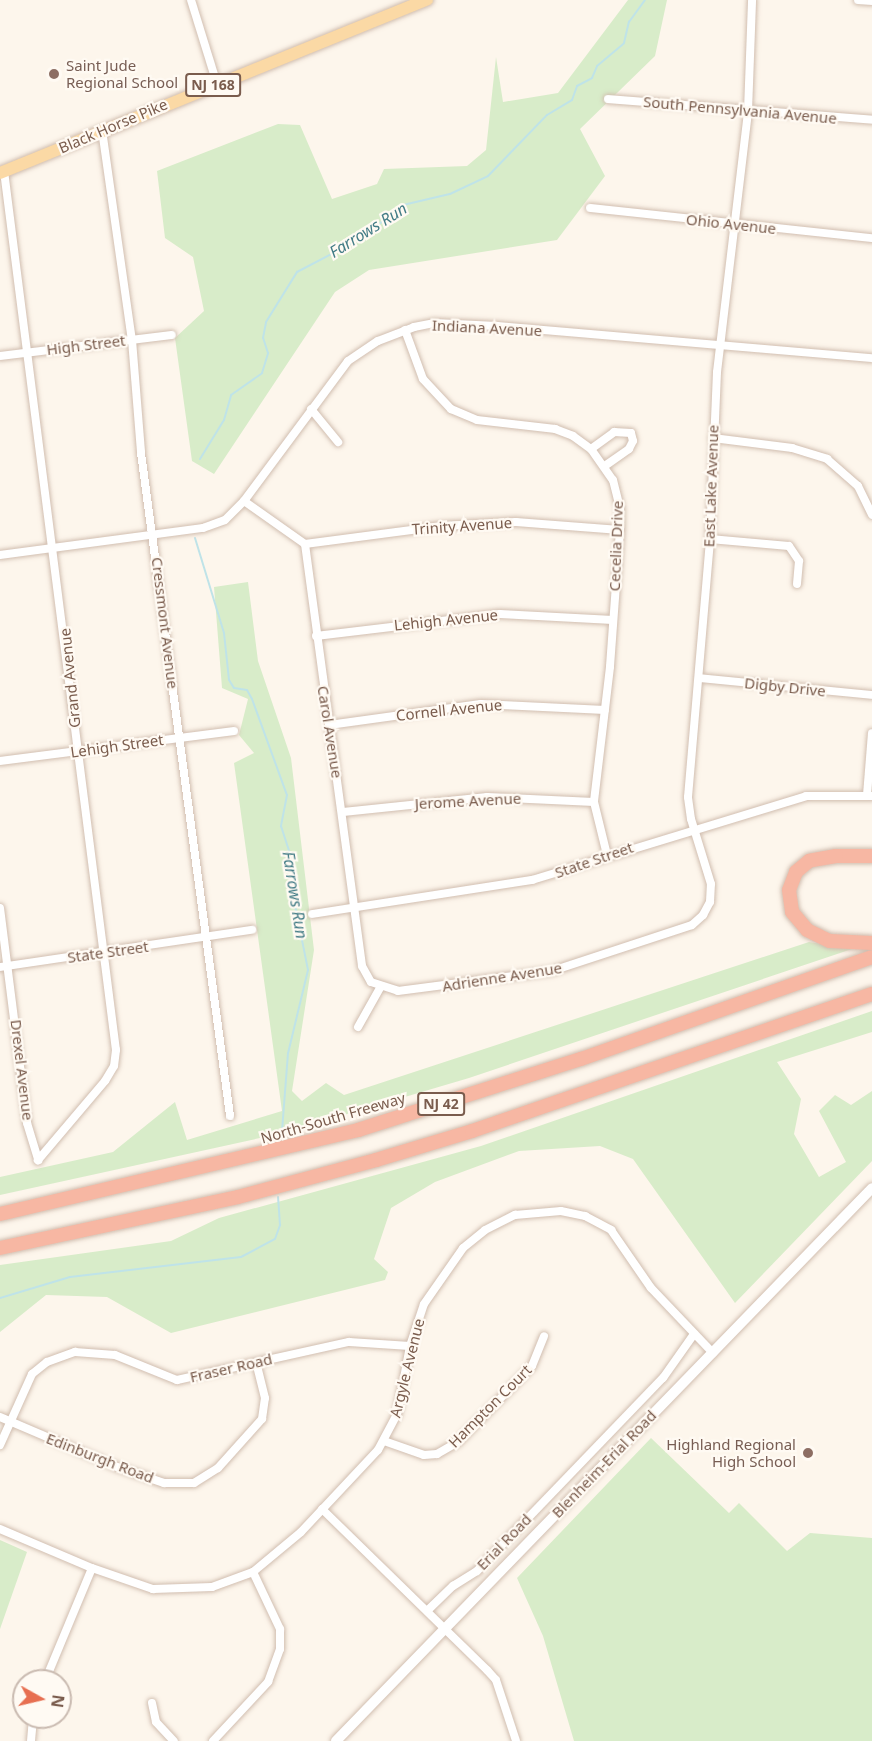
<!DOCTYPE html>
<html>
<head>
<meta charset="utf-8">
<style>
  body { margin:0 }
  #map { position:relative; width:872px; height:1741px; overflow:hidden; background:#fdf6ec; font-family:"Noto Sans",sans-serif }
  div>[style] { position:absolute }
  .green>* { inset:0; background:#d8ecc9 }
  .stream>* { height:2px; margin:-1px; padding:0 1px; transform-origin:1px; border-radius:1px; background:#bfe3e8 }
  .roads { filter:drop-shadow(0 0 2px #d1beb0) drop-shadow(0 0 2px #d1beb0) }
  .minor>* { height:8px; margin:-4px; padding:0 4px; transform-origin:4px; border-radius:4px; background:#fff }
  .secondary>* { height:10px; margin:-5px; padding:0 5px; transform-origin:5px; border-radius:5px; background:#fff }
  .primary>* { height:12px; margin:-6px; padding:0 6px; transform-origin:6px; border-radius:6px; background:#fbd9a5 }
  .motorway>* { height:14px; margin:-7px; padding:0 7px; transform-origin:7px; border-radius:7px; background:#f7b7a3 }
  .dots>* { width:16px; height:16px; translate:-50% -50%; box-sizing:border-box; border:3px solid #fffaf3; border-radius:50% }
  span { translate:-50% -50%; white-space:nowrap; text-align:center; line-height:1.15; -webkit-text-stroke:4.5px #fffaf3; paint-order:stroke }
  .shield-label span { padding:2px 4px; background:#fffaf3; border:2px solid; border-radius:4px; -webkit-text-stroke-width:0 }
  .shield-label { font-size:14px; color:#7a5c4d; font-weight:700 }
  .education-label { font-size:15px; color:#785e54 }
  .left { translate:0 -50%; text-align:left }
  .right { translate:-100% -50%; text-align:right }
  .street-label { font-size:15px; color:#7a5c4d }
  .water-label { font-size:16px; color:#437c86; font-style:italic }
  .north { position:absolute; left:12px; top:1669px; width:60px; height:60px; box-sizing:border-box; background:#fffaf3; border:2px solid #cabbb1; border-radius:50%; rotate:98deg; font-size:16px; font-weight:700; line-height:24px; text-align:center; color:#7a5c4d }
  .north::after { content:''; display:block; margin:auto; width:21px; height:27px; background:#e76f51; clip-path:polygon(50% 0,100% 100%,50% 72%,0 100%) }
</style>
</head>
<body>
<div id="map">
  <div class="green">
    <i style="clip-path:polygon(628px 0,667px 0,655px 56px,580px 129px,605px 176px,557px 240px,369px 270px,335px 292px,214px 474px,192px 461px,175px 338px,204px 311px,193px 257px,165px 238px,157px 171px,278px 124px,300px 125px,332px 199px,377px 184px,384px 169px,467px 166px,486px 150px,496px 57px,503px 102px,558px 93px)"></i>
    <i style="clip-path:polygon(248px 582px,258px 661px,291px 758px,314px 950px,292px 1091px,302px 1101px,326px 1083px,344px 1095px,809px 942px,852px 949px,469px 1078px,283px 1133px,0 1195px,0 1177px,113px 1152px,175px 1102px,187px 1140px,282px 1111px,234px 763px,254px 753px,239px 735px,248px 699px,222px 688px,214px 587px)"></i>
    <i style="clip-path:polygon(872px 1011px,872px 1032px,777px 1062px,801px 1099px,794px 1134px,819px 1177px,846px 1162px,819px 1111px,835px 1095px,851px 1105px,872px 1091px,872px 1161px,735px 1303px,633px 1159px,600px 1146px,519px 1151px,435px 1182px,391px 1208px,374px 1259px,388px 1272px,385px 1280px,171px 1333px,107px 1297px,46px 1295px,0 1332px,0 1265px,171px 1241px,219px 1218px,481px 1146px)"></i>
    <i style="clip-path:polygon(651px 1438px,729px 1513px,739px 1503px,787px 1551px,810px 1533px,872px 1538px,872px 1741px,574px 1741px,543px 1636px,517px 1578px)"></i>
    <i style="clip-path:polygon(0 1540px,27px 1552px,0 1629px)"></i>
  </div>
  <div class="stream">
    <i style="left:200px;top:459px;width:46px;rotate:-58.4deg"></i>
    <i style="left:224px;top:420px;width:26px;rotate:-74deg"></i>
    <i style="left:231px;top:395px;width:38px;rotate:-35deg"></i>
    <i style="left:262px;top:373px;width:21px;rotate:-73deg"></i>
    <i style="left:268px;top:353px;width:16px;rotate:-108deg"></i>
    <i style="left:263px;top:338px;width:16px;rotate:-79deg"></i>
    <i style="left:266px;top:322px;width:59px;rotate:-58.2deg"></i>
    <i style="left:297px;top:272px;width:71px;rotate:-27.6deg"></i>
    <i style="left:360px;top:239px;width:55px;rotate:-38.3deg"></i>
    <i style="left:403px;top:205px;width:48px;rotate:-13.2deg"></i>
    <i style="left:450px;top:194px;width:42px;rotate:-25.3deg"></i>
    <i style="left:488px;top:176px;width:85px;rotate:-46deg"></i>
    <i style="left:547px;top:115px;width:29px;rotate:-31deg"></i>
    <i style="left:572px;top:100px;width:15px;rotate:-70deg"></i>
    <i style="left:577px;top:86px;width:17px;rotate:-28deg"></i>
    <i style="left:592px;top:78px;width:13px;rotate:-67deg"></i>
    <i style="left:597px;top:66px;width:35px;rotate:-40deg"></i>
    <i style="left:624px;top:43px;width:22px;rotate:-77deg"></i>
    <i style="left:629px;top:22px;width:27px;rotate:-54deg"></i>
    <i style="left:195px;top:538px;width:99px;rotate:73deg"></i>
    <i style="left:224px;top:633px;width:47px;rotate:83.9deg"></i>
    <i style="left:229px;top:680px;width:9px;rotate:58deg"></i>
    <i style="left:234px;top:688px;width:13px;rotate:9deg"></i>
    <i style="left:247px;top:690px;width:10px;rotate:61deg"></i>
    <i style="left:252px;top:699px;width:102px;rotate:70deg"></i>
    <i style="left:287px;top:795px;width:32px;rotate:101deg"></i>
    <i style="left:281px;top:826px;width:35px;rotate:72deg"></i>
    <i style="left:292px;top:859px;width:41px;rotate:87.2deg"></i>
    <i style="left:294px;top:900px;width:71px;rotate:78.7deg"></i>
    <i style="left:308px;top:970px;width:85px;rotate:103.5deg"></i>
    <i style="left:288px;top:1053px;width:78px;rotate:94.4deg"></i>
    <i style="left:0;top:1298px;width:73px;rotate:-16.7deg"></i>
    <i style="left:70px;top:1277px;width:172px;rotate:-6.7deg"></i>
    <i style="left:241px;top:1257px;width:38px;rotate:-28deg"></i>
    <i style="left:275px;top:1239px;width:15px;rotate:-70deg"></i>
    <i style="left:280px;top:1225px;width:28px;rotate:-94deg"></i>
  </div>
  <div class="roads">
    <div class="minor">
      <i style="left:191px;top:0;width:88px;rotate:72.8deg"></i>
      <i style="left:858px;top:0;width:14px;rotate:4deg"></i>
      <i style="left:608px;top:99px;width:265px;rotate:4.5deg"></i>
      <i style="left:102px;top:130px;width:212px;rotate:81.9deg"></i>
      <i style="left:132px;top:340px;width:113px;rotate:85.4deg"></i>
      <i style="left:141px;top:453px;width:669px;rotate:82.35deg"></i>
      <i style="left:4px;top:171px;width:886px;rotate:82.74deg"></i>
      <i style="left:116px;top:1050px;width:16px;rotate:97deg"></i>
      <i style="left:114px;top:1066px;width:17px;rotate:121deg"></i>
      <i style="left:105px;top:1081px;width:104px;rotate:130.3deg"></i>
      <i style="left:590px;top:208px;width:284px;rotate:6.1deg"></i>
      <i style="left:405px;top:330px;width:52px;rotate:69.8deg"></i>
      <i style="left:423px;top:379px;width:41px;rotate:47deg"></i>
      <i style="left:451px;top:409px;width:28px;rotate:23deg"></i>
      <i style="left:477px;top:420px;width:79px;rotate:6.6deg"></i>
      <i style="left:555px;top:429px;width:19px;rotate:21deg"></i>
      <i style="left:573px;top:436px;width:22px;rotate:36deg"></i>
      <i style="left:591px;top:449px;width:38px;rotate:55deg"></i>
      <i style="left:613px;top:480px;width:29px;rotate:76deg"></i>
      <i style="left:620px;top:508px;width:22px;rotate:90deg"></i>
      <i style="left:620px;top:530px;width:137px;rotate:94.2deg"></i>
      <i style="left:610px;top:667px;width:136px;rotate:96.8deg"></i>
      <i style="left:594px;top:802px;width:55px;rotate:76.2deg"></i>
      <i style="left:0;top:356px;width:173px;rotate:-7deg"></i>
      <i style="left:311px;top:409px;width:43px;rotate:50.7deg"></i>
      <i style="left:713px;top:438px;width:80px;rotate:7.2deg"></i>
      <i style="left:792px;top:448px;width:37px;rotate:17deg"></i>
      <i style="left:827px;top:459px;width:41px;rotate:41.1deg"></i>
      <i style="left:858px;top:486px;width:32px;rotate:64deg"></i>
      <i style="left:591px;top:449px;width:29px;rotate:-36deg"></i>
      <i style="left:614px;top:432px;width:17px;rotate:3deg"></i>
      <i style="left:631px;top:433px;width:8px;rotate:76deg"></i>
      <i style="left:633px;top:441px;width:9px;rotate:117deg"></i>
      <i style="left:629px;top:449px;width:29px;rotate:145deg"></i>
      <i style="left:244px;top:501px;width:75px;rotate:35.2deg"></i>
      <i style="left:305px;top:544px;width:426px;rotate:82.3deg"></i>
      <i style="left:362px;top:966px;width:18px;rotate:61deg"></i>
      <i style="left:371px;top:982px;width:28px;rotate:18deg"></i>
      <i style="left:398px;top:991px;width:155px;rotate:-7.4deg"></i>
      <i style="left:552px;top:971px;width:147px;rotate:-18.2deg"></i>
      <i style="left:692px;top:925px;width:15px;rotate:-42deg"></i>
      <i style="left:703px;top:915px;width:15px;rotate:-62deg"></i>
      <i style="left:710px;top:902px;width:18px;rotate:-87deg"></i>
      <i style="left:711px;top:884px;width:68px;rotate:-107.1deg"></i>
      <i style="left:691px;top:819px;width:22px;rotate:-98deg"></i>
      <i style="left:688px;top:797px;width:259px;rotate:-85.1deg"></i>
      <i style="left:710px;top:539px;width:167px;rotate:-87.6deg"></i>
      <i style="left:717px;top:372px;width:263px;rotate:-83.2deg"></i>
      <i style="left:748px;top:111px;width:111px;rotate:-87.9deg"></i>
      <i style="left:710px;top:539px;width:79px;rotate:5.1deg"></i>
      <i style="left:789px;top:546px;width:18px;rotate:56deg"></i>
      <i style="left:799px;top:561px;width:23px;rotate:95deg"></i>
      <i style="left:305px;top:544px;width:138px;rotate:-7.5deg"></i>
      <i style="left:442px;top:526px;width:74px;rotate:-3.1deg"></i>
      <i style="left:516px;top:522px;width:104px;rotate:4.4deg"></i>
      <i style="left:0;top:555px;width:205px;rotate:-7.6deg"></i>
      <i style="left:203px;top:528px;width:23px;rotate:-20deg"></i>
      <i style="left:225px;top:520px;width:27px;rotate:-45deg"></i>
      <i style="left:244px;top:501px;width:174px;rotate:-53.4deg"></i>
      <i style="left:348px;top:361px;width:36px;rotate:-34deg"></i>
      <i style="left:378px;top:341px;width:39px;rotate:-21deg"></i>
      <i style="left:414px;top:327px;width:20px;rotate:-11deg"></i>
      <i style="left:434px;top:323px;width:63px;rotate:2.7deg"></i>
      <i style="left:497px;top:326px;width:376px;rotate:4.9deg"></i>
      <i style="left:316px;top:636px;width:185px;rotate:-6.8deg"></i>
      <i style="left:500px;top:614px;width:113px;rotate:3deg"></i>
      <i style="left:699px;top:678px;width:174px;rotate:5.6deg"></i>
      <i style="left:329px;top:725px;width:153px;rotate:-7.9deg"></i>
      <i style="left:481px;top:704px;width:124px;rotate:2.8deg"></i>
      <i style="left:0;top:761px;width:236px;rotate:-7.3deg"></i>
      <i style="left:867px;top:795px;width:62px;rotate:-85.4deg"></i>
      <i style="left:343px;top:812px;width:145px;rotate:-5.9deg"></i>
      <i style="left:487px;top:797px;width:107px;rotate:2.7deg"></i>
      <i style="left:0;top:908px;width:217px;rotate:82.8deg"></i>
      <i style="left:27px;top:1123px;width:39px;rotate:73deg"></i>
      <i style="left:312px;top:914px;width:223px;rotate:-8.8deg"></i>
      <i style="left:532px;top:880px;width:287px;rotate:-17deg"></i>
      <i style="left:806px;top:796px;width:66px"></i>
      <i style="left:0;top:967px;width:255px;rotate:-8.4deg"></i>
      <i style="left:358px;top:1027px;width:45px;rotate:-60.6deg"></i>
      <i style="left:0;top:1417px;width:127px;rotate:23.1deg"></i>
      <i style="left:117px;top:1467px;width:50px;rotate:18.8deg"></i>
      <i style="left:164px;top:1483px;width:30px"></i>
      <i style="left:194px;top:1483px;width:28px;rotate:-32deg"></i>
      <i style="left:218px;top:1468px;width:66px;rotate:-48.1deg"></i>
      <i style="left:262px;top:1419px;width:21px;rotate:-82deg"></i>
      <i style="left:265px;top:1398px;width:36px;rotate:-104deg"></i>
      <i style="left:384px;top:1441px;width:42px;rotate:19.3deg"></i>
      <i style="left:424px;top:1455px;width:13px;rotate:-4deg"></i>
      <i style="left:437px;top:1454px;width:24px;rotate:-30deg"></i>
      <i style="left:458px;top:1442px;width:106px;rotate:-45.8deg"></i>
      <i style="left:532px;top:1366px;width:32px;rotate:-68deg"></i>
      <i style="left:0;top:1445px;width:78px;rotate:-65.7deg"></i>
      <i style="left:32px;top:1374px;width:19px;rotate:-39deg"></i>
      <i style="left:47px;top:1362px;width:30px;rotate:-20deg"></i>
      <i style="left:75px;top:1352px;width:40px;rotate:4.3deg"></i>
      <i style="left:115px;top:1355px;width:67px;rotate:22deg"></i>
      <i style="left:177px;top:1380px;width:176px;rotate:-12.5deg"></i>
      <i style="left:349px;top:1342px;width:61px;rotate:3.8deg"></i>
      <i style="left:322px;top:1509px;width:231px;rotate:44.3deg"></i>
      <i style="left:487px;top:1670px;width:13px;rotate:48deg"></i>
      <i style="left:496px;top:1680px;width:64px;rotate:71.8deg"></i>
      <i style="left:0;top:1529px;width:100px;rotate:23deg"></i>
      <i style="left:92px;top:1568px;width:65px;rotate:19deg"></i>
      <i style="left:153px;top:1589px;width:59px;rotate:-1.9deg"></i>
      <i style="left:212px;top:1587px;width:44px;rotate:-20.1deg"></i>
      <i style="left:253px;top:1572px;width:62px;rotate:-39.8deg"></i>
      <i style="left:301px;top:1532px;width:112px;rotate:-46.8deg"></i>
      <i style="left:378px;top:1450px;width:40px;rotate:-62deg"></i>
      <i style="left:397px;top:1415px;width:70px;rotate:-79.3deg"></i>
      <i style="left:410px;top:1346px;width:44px;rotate:-71.6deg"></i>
      <i style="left:424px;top:1304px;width:68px;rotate:-55.1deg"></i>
      <i style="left:463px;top:1248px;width:28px;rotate:-39deg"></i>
      <i style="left:485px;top:1230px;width:34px;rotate:-27deg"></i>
      <i style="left:515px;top:1215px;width:46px;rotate:-5deg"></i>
      <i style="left:561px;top:1211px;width:25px;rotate:12deg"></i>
      <i style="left:585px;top:1216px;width:30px;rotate:28deg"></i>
      <i style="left:611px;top:1230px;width:70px;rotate:55.4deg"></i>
      <i style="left:651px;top:1288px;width:90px;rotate:46.4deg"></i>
      <i style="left:428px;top:1610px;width:35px;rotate:-44deg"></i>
      <i style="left:453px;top:1586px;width:28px;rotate:-32deg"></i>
      <i style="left:477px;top:1571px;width:268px;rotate:-46.1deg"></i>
      <i style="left:663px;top:1378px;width:54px;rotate:-54.8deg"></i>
      <i style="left:45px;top:1681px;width:122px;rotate:-67.4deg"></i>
      <i style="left:152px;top:1703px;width:19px;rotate:78deg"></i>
      <i style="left:156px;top:1722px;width:26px;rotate:47deg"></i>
      <i style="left:31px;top:1741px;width:24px;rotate:-85deg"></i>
      <i style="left:213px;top:1741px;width:81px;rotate:-47deg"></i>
      <i style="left:268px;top:1682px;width:35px;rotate:-70deg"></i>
      <i style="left:280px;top:1649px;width:20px;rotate:-90deg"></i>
      <i style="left:280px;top:1629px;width:63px;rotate:-115.3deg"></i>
    </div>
    <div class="secondary">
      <i style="left:336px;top:1741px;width:770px;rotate:-45.89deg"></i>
    </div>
    <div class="primary">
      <i style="left:0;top:173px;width:461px;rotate:-22.1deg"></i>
    </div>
    <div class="motorway">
      <i style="left:872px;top:856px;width:36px;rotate:180deg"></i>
      <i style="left:836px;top:856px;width:27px;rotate:170deg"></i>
      <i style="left:809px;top:861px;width:17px;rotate:140deg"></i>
      <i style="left:796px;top:872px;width:19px;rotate:111deg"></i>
      <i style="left:789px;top:890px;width:22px;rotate:82deg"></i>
      <i style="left:792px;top:912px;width:23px;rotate:50deg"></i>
      <i style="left:807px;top:930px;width:25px;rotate:26deg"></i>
      <i style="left:830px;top:941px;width:42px;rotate:2.7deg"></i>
      <i style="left:0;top:1214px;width:368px;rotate:-13.2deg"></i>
      <i style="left:358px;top:1130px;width:234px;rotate:-17.7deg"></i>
      <i style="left:581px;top:1059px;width:308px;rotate:-19.3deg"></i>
      <i style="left:0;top:1248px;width:243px;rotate:-12.1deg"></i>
      <i style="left:238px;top:1197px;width:143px;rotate:-15deg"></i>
      <i style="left:376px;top:1160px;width:100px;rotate:-16.8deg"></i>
      <i style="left:472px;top:1131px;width:423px;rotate:-18.9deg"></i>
    </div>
  </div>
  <div class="dots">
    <i style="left:54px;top:74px;background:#8d6e63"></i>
    <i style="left:808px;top:1453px;background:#8d6e63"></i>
  </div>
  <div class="shield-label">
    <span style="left:213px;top:85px">NJ 168</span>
    <span style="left:441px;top:1104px">NJ 42</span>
  </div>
  <div class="education-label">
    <span class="left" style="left:66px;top:74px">Saint Jude<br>Regional School</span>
    <span class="right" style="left:796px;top:1453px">Highland Regional<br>High School</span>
  </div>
  <div class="street-label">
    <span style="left:740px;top:110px;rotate:5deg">South Pennsylvania Avenue</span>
    <span style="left:113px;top:126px;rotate:-23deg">Black Horse Pike</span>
    <span style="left:731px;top:224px;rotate:6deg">Ohio Avenue</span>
    <span style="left:487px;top:328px;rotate:3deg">Indiana Avenue</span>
    <span style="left:86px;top:345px;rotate:-7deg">High Street</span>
    <span style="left:711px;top:486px;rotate:-88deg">East Lake Avenue</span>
    <span style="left:462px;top:526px;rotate:-4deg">Trinity Avenue</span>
    <span style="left:616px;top:546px;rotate:-88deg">Cecelia Drive</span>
    <span style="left:446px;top:620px;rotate:-6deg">Lehigh Avenue</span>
    <span style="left:165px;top:623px;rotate:83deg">Cressmont Avenue</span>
    <span style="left:70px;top:678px;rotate:-96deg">Grand Avenue</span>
    <span style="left:785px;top:687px;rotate:6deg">Digby Drive</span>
    <span style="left:449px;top:710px;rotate:-6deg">Cornell Avenue</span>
    <span style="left:330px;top:732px;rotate:81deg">Carol Avenue</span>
    <span style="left:117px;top:746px;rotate:-8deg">Lehigh Street</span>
    <span style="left:468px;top:801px;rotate:-3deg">Jerome Avenue</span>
    <span style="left:594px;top:860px;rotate:-19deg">State Street</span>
    <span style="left:108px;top:952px;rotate:-8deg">State Street</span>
    <span style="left:502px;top:977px;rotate:-9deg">Adrienne Avenue</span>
    <span style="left:22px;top:1070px;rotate:83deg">Drexel Avenue</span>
    <span style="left:333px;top:1118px;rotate:-16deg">North-South Freeway</span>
    <span style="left:231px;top:1368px;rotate:-13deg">Fraser Road</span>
    <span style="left:407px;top:1368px;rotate:-76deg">Argyle Avenue</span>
    <span style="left:490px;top:1406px;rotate:-45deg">Hampton Court</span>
    <span style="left:100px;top:1458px;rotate:21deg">Edinburgh Road</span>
    <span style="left:604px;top:1464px;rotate:-46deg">Blenheim-Erial Road</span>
    <span style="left:504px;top:1542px;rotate:-46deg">Erial Road</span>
  </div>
  <div class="water-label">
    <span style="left:368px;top:230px;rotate:-32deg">Farrows Run</span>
    <span style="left:295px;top:895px;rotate:81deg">Farrows Run</span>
  </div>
  <div class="north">N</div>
</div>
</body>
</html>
